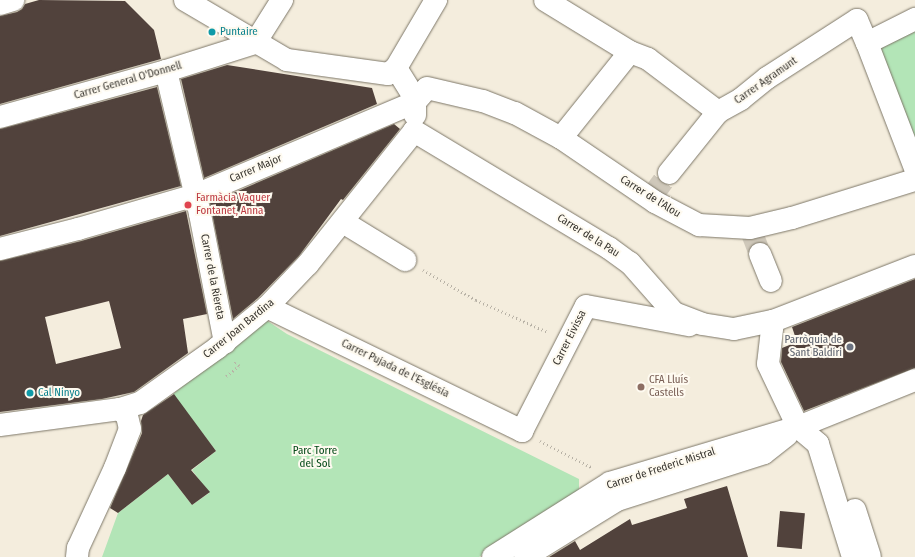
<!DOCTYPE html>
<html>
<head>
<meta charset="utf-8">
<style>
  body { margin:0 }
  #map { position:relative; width:915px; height:557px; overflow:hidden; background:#f4eddd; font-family:"Fira Sans Condensed",sans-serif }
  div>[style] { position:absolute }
  .green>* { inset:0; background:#b3e5b7 }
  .building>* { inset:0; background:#51423c; transform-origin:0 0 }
  .minor-tunnel>* { height:22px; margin-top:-11px; transform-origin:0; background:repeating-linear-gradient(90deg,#cfc8ba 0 22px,transparent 0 33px) }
  .path>* { height:2.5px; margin-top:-1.25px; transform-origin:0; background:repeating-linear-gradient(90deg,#b8b2a6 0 1px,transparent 0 4px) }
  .roads { filter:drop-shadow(0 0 1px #7d7768) drop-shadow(0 0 1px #7d7768) }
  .minor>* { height:22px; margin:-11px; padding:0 11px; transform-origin:11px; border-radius:11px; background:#fff }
  .dots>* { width:11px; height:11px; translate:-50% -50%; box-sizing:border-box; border:2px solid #fefaf0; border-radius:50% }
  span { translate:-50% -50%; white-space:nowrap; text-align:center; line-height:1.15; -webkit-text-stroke:4px #fefaf0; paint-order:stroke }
  .culture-label { font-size:11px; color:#0d838f }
  .left { translate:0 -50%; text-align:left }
  .street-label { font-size:11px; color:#393630 }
  .health-label { font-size:11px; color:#be3a42 }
  .worship-label { font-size:11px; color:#5b616d }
  .right { translate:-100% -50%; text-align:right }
  .education-label { font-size:11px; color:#785e54 }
  .park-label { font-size:11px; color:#004715 }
</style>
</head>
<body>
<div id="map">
  <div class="green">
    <i style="clip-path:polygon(915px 26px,915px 139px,880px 47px)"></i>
    <i style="clip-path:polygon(266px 320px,287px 334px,579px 479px,579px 496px,479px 557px,102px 557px,118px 513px,168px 474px,192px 505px,209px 493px,192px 470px,216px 451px,173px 394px)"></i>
  </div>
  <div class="building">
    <i style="clip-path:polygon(39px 0,125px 1px,154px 30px,161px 59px,0 104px,0 16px,17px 12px,22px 9px,25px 4px)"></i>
    <i style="clip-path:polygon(227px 65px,372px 88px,377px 104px,204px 178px,181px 79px)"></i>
    <i style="clip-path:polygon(157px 87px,181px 186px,0 236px,0 129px)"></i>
    <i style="clip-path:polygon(394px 124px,400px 129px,343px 200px,341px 199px,299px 256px,258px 298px,233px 319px,210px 203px)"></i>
    <i style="clip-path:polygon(evenodd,186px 211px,207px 314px,183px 319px,188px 353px,134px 392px,102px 399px,0 412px,0 261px,81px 241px,186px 211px,109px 301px,121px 348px,56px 364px,45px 317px,109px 301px)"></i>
    <i style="clip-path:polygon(915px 279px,915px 368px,804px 411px,781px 362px,782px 348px,797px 342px,792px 327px)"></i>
    <i style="clip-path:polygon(174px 394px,216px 451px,191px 470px,210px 492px,192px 505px,168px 474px,118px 513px,110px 508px,142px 433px,141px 421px,143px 415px)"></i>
    <i style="clip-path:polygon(727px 486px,748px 557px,549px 557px,575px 541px,580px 550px,630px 519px,632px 525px,687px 508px,684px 499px)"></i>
    <i style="left:780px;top:511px;width:25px;height:36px;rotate:5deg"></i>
  </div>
  <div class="minor-tunnel">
    <i style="left:650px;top:199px;width:32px;rotate:-54deg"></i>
    <i style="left:750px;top:228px;width:28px;rotate:69deg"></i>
  </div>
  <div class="path">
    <i style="left:423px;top:270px;width:61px;rotate:29.5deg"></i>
    <i style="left:476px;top:300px;width:79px;rotate:24deg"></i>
    <i style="left:226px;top:376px;width:16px;rotate:-38deg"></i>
    <i style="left:239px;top:366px;width:4px;rotate:-135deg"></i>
    <i style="left:236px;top:363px;width:2px;rotate:153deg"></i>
    <i style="left:540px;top:441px;width:59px;rotate:27deg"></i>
  </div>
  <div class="roads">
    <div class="minor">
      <i style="left:185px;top:0;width:118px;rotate:30.5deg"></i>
      <i style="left:287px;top:60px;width:102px;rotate:7.9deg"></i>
      <i style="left:388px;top:74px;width:10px;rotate:-37deg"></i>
      <i style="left:396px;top:68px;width:79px;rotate:-59.5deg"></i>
      <i style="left:545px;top:0;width:100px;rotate:31.5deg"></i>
      <i style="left:630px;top:52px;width:19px;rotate:21deg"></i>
      <i style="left:648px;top:59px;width:88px;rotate:37.1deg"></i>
      <i style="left:0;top:4px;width:14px;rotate:-17deg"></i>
      <i style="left:255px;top:43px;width:51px;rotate:-57.9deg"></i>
      <i style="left:867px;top:43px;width:54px;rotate:-26.6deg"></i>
      <i style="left:396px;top:68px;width:34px;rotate:58deg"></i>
      <i style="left:414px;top:97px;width:5px;rotate:79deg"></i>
      <i style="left:415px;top:102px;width:13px;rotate:90deg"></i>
      <i style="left:166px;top:71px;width:147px;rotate:76.6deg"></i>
      <i style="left:200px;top:214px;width:131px;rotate:79deg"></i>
      <i style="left:0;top:117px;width:172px;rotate:-15.5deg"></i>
      <i style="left:166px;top:71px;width:93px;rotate:-17.5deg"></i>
      <i style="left:414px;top:131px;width:227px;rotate:31deg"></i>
      <i style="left:609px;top:248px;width:26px;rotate:36deg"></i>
      <i style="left:630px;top:263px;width:67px;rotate:48.7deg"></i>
      <i style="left:674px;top:313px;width:30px;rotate:21deg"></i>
      <i style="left:702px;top:324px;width:32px;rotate:9deg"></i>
      <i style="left:734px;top:329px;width:40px;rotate:-12deg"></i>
      <i style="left:773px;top:321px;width:152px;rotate:-21.2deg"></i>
      <i style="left:561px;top:138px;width:110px;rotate:-51.3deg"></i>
      <i style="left:669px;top:173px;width:78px;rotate:-51.2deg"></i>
      <i style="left:718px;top:112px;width:26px;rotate:-29deg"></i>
      <i style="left:741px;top:99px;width:33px;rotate:-39deg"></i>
      <i style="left:767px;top:78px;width:107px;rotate:-32.8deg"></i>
      <i style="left:857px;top:20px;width:25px;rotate:67deg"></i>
      <i style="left:867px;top:43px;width:134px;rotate:69deg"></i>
      <i style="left:343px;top:222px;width:73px;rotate:31.5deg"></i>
      <i style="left:0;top:249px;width:81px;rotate:-14.4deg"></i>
      <i style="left:78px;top:229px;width:123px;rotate:-16.1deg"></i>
      <i style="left:196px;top:195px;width:238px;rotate:-23deg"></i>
      <i style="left:415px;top:102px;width:18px;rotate:-49deg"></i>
      <i style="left:427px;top:88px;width:57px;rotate:13.1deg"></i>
      <i style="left:483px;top:101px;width:34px;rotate:21deg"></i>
      <i style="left:515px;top:113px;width:52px;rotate:28.5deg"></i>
      <i style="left:561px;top:138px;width:114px;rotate:34.2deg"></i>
      <i style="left:655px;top:202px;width:50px;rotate:27.6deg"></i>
      <i style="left:699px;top:225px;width:51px;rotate:3.4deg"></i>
      <i style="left:750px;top:228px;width:43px;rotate:-13.4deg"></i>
      <i style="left:792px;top:218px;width:129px;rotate:-17.2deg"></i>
      <i style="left:760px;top:254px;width:29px;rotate:68deg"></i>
      <i style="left:267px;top:307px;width:284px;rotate:25.9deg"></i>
      <i style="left:522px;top:431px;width:140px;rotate:-62.9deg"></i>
      <i style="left:586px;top:306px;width:105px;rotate:10.5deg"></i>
      <i style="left:773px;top:321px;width:43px;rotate:96.6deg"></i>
      <i style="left:768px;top:364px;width:70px;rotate:64.5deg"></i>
      <i style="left:798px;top:427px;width:26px;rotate:40deg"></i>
      <i style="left:818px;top:444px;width:118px;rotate:72.8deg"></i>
      <i style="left:0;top:425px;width:121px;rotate:-7.6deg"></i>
      <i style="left:120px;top:409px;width:21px;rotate:-17deg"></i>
      <i style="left:140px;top:403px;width:95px;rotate:-35.5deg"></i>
      <i style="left:217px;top:348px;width:65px;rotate:-39.4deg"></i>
      <i style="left:267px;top:307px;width:59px;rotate:-46.4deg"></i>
      <i style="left:308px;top:264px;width:170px;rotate:-51.4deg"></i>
      <i style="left:855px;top:510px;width:49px;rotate:72.3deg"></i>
      <i style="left:77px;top:557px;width:9px;rotate:-84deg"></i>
      <i style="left:78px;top:548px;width:88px;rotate:-65.2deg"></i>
      <i style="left:115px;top:468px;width:42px;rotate:-69deg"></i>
      <i style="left:130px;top:429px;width:13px;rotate:-103deg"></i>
      <i style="left:127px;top:416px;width:10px;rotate:-135deg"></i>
      <i style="left:493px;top:557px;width:138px;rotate:-32.3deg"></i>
      <i style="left:610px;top:483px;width:196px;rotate:-16.6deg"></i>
      <i style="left:798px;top:427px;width:126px;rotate:-21.9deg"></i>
      <i style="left:525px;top:557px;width:108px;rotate:-31.8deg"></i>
      <i style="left:617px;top:500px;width:154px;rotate:-17.7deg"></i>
      <i style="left:764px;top:453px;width:29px;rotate:-38deg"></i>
    </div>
  </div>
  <div class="dots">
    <i style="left:212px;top:32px;background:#0f9aa8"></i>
    <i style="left:188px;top:205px;background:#e0444e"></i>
    <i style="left:850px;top:347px;background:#6b7280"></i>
    <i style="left:641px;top:387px;background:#8d6e63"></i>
    <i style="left:30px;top:393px;background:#0f9aa8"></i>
  </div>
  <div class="culture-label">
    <span class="left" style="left:220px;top:32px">Puntaire</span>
    <span class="left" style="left:38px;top:393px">Cal Ninyo</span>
  </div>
  <div class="street-label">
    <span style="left:128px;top:81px;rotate:-16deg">Carrer General O'Donnell</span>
    <span style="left:766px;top:81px;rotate:-35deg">Carrer Agramunt</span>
    <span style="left:256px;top:169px;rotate:-23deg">Carrer Major</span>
    <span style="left:650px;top:197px;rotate:32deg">Carrer de l'Alou</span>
    <span style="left:588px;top:236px;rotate:32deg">Carrer de la Pau</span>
    <span style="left:212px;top:277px;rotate:79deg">Carrer de la Riereta</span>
    <span style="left:239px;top:329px;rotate:-39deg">Carrer Joan Bardina</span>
    <span style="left:570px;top:338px;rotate:-63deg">Carrer Eivissa</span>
    <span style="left:395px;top:369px;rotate:26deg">Carrer Pujada de l'Església</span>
    <span style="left:661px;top:469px;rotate:-18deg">Carrer de Frederic Mistral</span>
  </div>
  <div class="health-label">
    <span class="left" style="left:196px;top:205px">Farmàcia Vaquer<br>Fontanet, Anna</span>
  </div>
  <div class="worship-label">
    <span class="right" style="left:842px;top:347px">Parròquia de<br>Sant Baldiri</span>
  </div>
  <div class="education-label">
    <span class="left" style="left:649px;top:387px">CFA Lluís<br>Castells</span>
  </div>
  <div class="park-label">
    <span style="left:315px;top:458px">Parc Torre<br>del Sol</span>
  </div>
</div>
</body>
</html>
